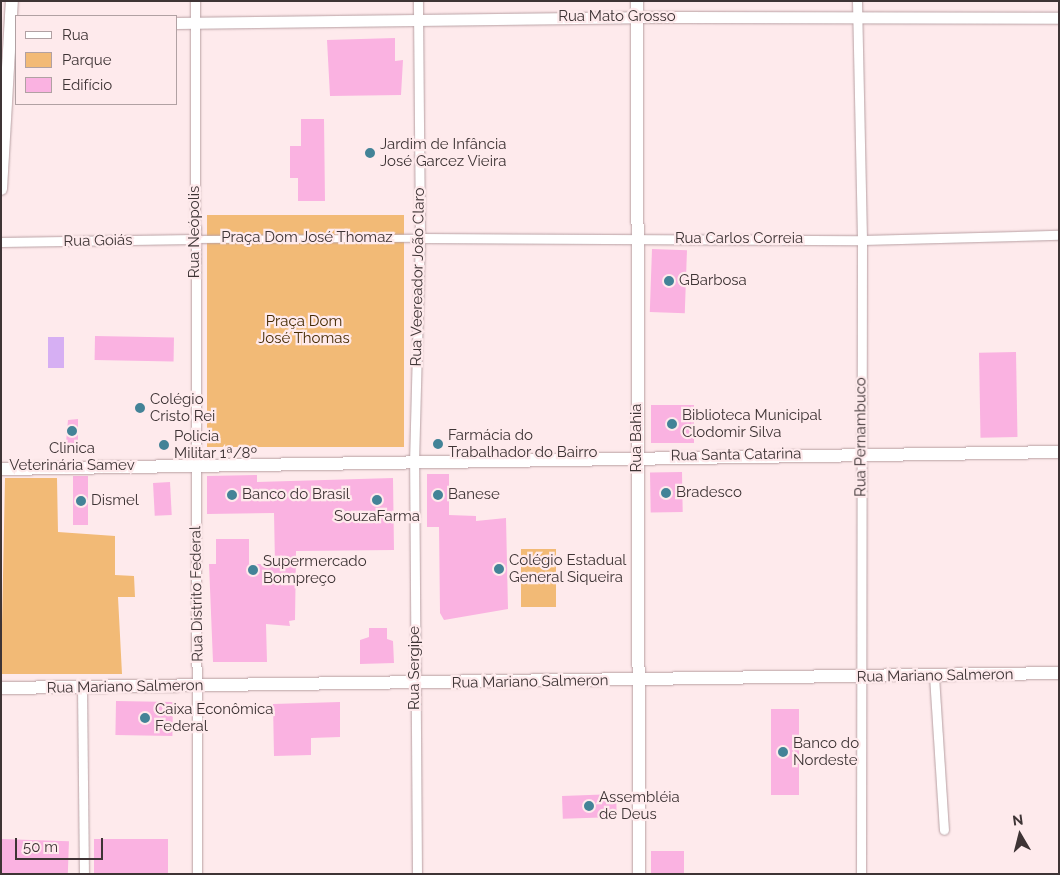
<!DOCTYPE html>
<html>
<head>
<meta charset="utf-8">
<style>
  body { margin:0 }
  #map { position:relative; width:1060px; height:875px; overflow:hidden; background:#feeaec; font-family:Raleway,sans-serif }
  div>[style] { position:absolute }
  .green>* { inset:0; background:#f2ba76; transform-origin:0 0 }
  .water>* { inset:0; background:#d6aff3; transform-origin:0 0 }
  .building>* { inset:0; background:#fab2e1; transform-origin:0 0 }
  .roads { filter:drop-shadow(0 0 1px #b8a0a3) drop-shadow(0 0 1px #b8a0a3) }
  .pedestrian>* { height:7px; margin:-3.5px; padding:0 3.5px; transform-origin:3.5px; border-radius:3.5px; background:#fff }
  .minor>* { height:9px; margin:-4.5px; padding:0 4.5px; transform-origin:4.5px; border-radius:4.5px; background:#fff }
  .tertiary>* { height:11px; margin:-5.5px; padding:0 5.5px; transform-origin:5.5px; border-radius:5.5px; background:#fff }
  .secondary>* { height:12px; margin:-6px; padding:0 6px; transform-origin:6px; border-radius:6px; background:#fff }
  .dots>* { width:14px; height:14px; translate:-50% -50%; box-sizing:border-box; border:2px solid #feeaec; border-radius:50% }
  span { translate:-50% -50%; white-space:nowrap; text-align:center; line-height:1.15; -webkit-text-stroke:4.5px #feeaec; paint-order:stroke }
  .street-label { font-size:15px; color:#3e3435 }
  .poi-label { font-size:15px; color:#3e3435 }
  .left { translate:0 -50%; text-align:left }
  .park-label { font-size:15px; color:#462c06 }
  .frame { position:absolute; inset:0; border:2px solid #3e3435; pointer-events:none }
  .legend { position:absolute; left:15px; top:15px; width:162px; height:90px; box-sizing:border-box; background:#feeaec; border:1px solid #b1a1a3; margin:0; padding:6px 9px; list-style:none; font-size:15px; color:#3e3435 }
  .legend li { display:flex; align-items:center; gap:10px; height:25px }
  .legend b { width:25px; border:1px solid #b1a1a3 }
  .north { position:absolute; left:995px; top:810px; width:50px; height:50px; -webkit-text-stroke:4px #feeaec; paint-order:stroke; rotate:352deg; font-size:14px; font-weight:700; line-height:20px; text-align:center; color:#3e3435 }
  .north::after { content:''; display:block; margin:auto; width:18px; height:22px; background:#3e3435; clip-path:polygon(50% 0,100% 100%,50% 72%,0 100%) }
  .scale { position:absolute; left:15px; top:838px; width:88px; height:22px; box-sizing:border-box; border:2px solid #3e3435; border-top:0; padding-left:6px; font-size:15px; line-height:18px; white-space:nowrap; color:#3e3435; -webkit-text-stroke:4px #feeaec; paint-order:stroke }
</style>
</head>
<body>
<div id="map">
  <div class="green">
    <i style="left:207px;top:215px;width:197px;height:232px"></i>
    <i style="clip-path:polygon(5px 478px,57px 478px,58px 532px,115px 536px,115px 575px,134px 576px,135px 597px,118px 597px,122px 674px,1px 674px)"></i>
    <i style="left:521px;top:549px;width:35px;height:58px"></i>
  </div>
  <div class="water">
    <i style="left:48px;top:337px;width:16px;height:31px"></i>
  </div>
  <div class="building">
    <i style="clip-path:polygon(395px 38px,395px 61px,403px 60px,401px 95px,330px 96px,327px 40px)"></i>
    <i style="clip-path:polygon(301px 119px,324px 119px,325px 201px,298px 201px,298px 178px,290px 178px,290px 146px,301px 146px)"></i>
    <i style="left:652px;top:249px;width:35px;height:63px;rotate:2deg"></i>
    <i style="left:95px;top:336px;width:79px;height:24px;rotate:1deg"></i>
    <i style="left:1016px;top:352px;width:85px;height:37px;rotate:89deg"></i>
    <i style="left:651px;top:405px;width:43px;height:38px"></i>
    <i style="clip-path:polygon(78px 419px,78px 443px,66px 443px,68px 420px)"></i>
    <i style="left:682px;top:472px;width:40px;height:32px;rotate:89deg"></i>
    <i style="clip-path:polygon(427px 474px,449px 474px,449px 515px,476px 516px,476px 521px,506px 518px,508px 609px,444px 620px,440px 613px,439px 527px,427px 527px)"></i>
    <i style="clip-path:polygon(257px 475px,257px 482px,393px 478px,394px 550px,296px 551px,295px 620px,289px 621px,290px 626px,266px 624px,267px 662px,213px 662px,209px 564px,216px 564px,216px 539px,249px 539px,249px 564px,275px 564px,274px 513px,207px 514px,207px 476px)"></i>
    <i style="left:88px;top:476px;width:49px;height:15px;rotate:90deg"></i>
    <i style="left:170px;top:482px;width:33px;height:17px;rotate:87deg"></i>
    <i style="clip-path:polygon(369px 628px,387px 628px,387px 639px,393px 641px,394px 663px,360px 664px,360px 640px,369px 637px)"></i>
    <i style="left:116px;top:701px;width:57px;height:34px;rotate:1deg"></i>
    <i style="clip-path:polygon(340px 702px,340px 737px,311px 738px,311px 755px,274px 756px,273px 704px)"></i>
    <i style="left:771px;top:709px;width:28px;height:86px"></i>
    <i style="left:616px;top:794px;width:23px;height:54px;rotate:88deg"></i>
    <i style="left:1px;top:839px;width:68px;height:35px;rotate:2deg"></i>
    <i style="left:94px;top:839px;width:74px;height:35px"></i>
    <i style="left:651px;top:851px;width:33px;height:23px"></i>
  </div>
  <div class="roads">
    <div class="pedestrian">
      <i style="left:195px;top:239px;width:225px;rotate:-0.3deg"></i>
    </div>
    <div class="minor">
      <i style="left:195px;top:1px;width:873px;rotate:89.87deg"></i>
      <i style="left:857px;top:1px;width:239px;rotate:88.8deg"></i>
      <i style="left:862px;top:240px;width:634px;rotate:90.09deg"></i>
      <i style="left:420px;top:238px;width:442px;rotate:0.3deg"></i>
      <i style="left:862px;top:240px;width:197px;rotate:-1.5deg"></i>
      <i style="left:1px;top:242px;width:194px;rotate:-0.9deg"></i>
      <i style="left:934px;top:676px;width:154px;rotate:86.3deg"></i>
      <i style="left:82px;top:687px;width:187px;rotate:89.4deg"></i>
      <i style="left:417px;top:874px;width:411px;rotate:-90.4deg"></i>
      <i style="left:414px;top:463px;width:225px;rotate:-88.5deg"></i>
      <i style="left:420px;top:238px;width:237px;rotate:-90.5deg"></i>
    </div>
    <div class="tertiary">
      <i style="left:176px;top:23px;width:461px;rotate:-0.7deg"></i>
      <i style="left:637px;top:17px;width:422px;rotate:0.1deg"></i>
    </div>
    <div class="secondary">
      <i style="left:637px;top:1px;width:873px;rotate:89.87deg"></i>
      <i style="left:1px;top:189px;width:188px;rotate:-86.7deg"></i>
      <i style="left:1px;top:469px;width:1058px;rotate:-0.92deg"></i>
      <i style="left:1px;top:688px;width:1058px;rotate:-0.81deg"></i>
    </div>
  </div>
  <div class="dots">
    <i style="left:370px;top:153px;background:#438397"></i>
    <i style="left:669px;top:281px;background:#438397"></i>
    <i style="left:140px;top:408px;background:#438397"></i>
    <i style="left:672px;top:424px;background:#438397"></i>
    <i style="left:72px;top:431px;background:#438397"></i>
    <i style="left:438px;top:444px;background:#438397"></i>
    <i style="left:164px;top:445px;background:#438397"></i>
    <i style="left:666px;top:493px;background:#438397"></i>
    <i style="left:232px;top:495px;background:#438397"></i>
    <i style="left:438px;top:495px;background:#438397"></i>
    <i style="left:377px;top:500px;background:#438397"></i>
    <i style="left:81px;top:501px;background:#438397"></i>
    <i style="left:499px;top:569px;background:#438397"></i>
    <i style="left:253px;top:570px;background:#438397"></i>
    <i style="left:145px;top:718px;background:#438397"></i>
    <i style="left:783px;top:752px;background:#438397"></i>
    <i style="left:589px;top:806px;background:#438397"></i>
  </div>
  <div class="street-label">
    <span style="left:617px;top:17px">Rua Mato Grosso</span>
    <span style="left:195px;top:232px;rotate:-90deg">Rua Neópolis</span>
    <span style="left:307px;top:238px">Praça Dom José Thomaz</span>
    <span style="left:739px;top:239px">Rua Carlos Correia</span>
    <span style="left:98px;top:241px;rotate:-1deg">Rua Goiás</span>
    <span style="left:418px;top:277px;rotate:-89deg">Rua Veereador João Claro</span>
    <span style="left:861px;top:437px;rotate:-90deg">Rua Pernambuco</span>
    <span style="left:637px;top:438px;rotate:-90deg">Rua Bahia</span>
    <span style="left:736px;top:455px;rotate:-1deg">Rua Santa Catarina</span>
    <span style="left:197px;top:594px;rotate:-91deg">Rua Distrito Federal</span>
    <span style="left:415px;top:668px;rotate:-90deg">Rua Sergipe</span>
    <span style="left:935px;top:676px;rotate:-1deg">Rua Mariano Salmeron</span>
    <span style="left:530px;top:682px;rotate:-1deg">Rua Mariano Salmeron</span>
    <span style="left:125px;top:687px;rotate:-1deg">Rua Mariano Salmeron</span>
  </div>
  <div class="poi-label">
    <span class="left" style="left:380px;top:153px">Jardim de Infância<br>José Garcez Vieira</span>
    <span class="left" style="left:679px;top:281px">GBarbosa</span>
    <span class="left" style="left:150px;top:408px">Colégio<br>Cristo Rei</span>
    <span class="left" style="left:682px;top:424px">Biblioteca Municipal<br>Clodomir Silva</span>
    <span class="left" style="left:448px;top:444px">Farmácia do<br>Trabalhador do Bairro</span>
    <span class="left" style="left:174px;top:445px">Policia<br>Militar 1ª/8º</span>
    <span style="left:72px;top:457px">Clinica<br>Veterinária Samev</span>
    <span class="left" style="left:676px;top:493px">Bradesco</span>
    <span class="left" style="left:242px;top:495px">Banco do Brasil</span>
    <span class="left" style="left:448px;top:495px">Banese</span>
    <span class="left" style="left:91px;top:501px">Dismel</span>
    <span style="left:377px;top:517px">SouzaFarma</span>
    <span class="left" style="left:509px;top:569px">Colégio Estadual<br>General Siqueira</span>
    <span class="left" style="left:263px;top:570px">Supermercado<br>Bompreço</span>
    <span class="left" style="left:155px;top:718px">Caixa Econômica<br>Federal</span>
    <span class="left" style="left:793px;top:752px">Banco do<br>Nordeste</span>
    <span class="left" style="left:599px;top:806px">Assembléia<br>de Deus</span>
  </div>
  <div class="park-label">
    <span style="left:304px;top:330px">Praça Dom<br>José Thomas</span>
  </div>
  <div class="frame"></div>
  <ul class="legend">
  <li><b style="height:6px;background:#fff"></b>Rua</li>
  <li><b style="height:14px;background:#f2ba76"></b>Parque</li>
  <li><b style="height:14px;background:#fab2e1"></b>Edifício</li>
  </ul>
  <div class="north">N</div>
  <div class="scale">50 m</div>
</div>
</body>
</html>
